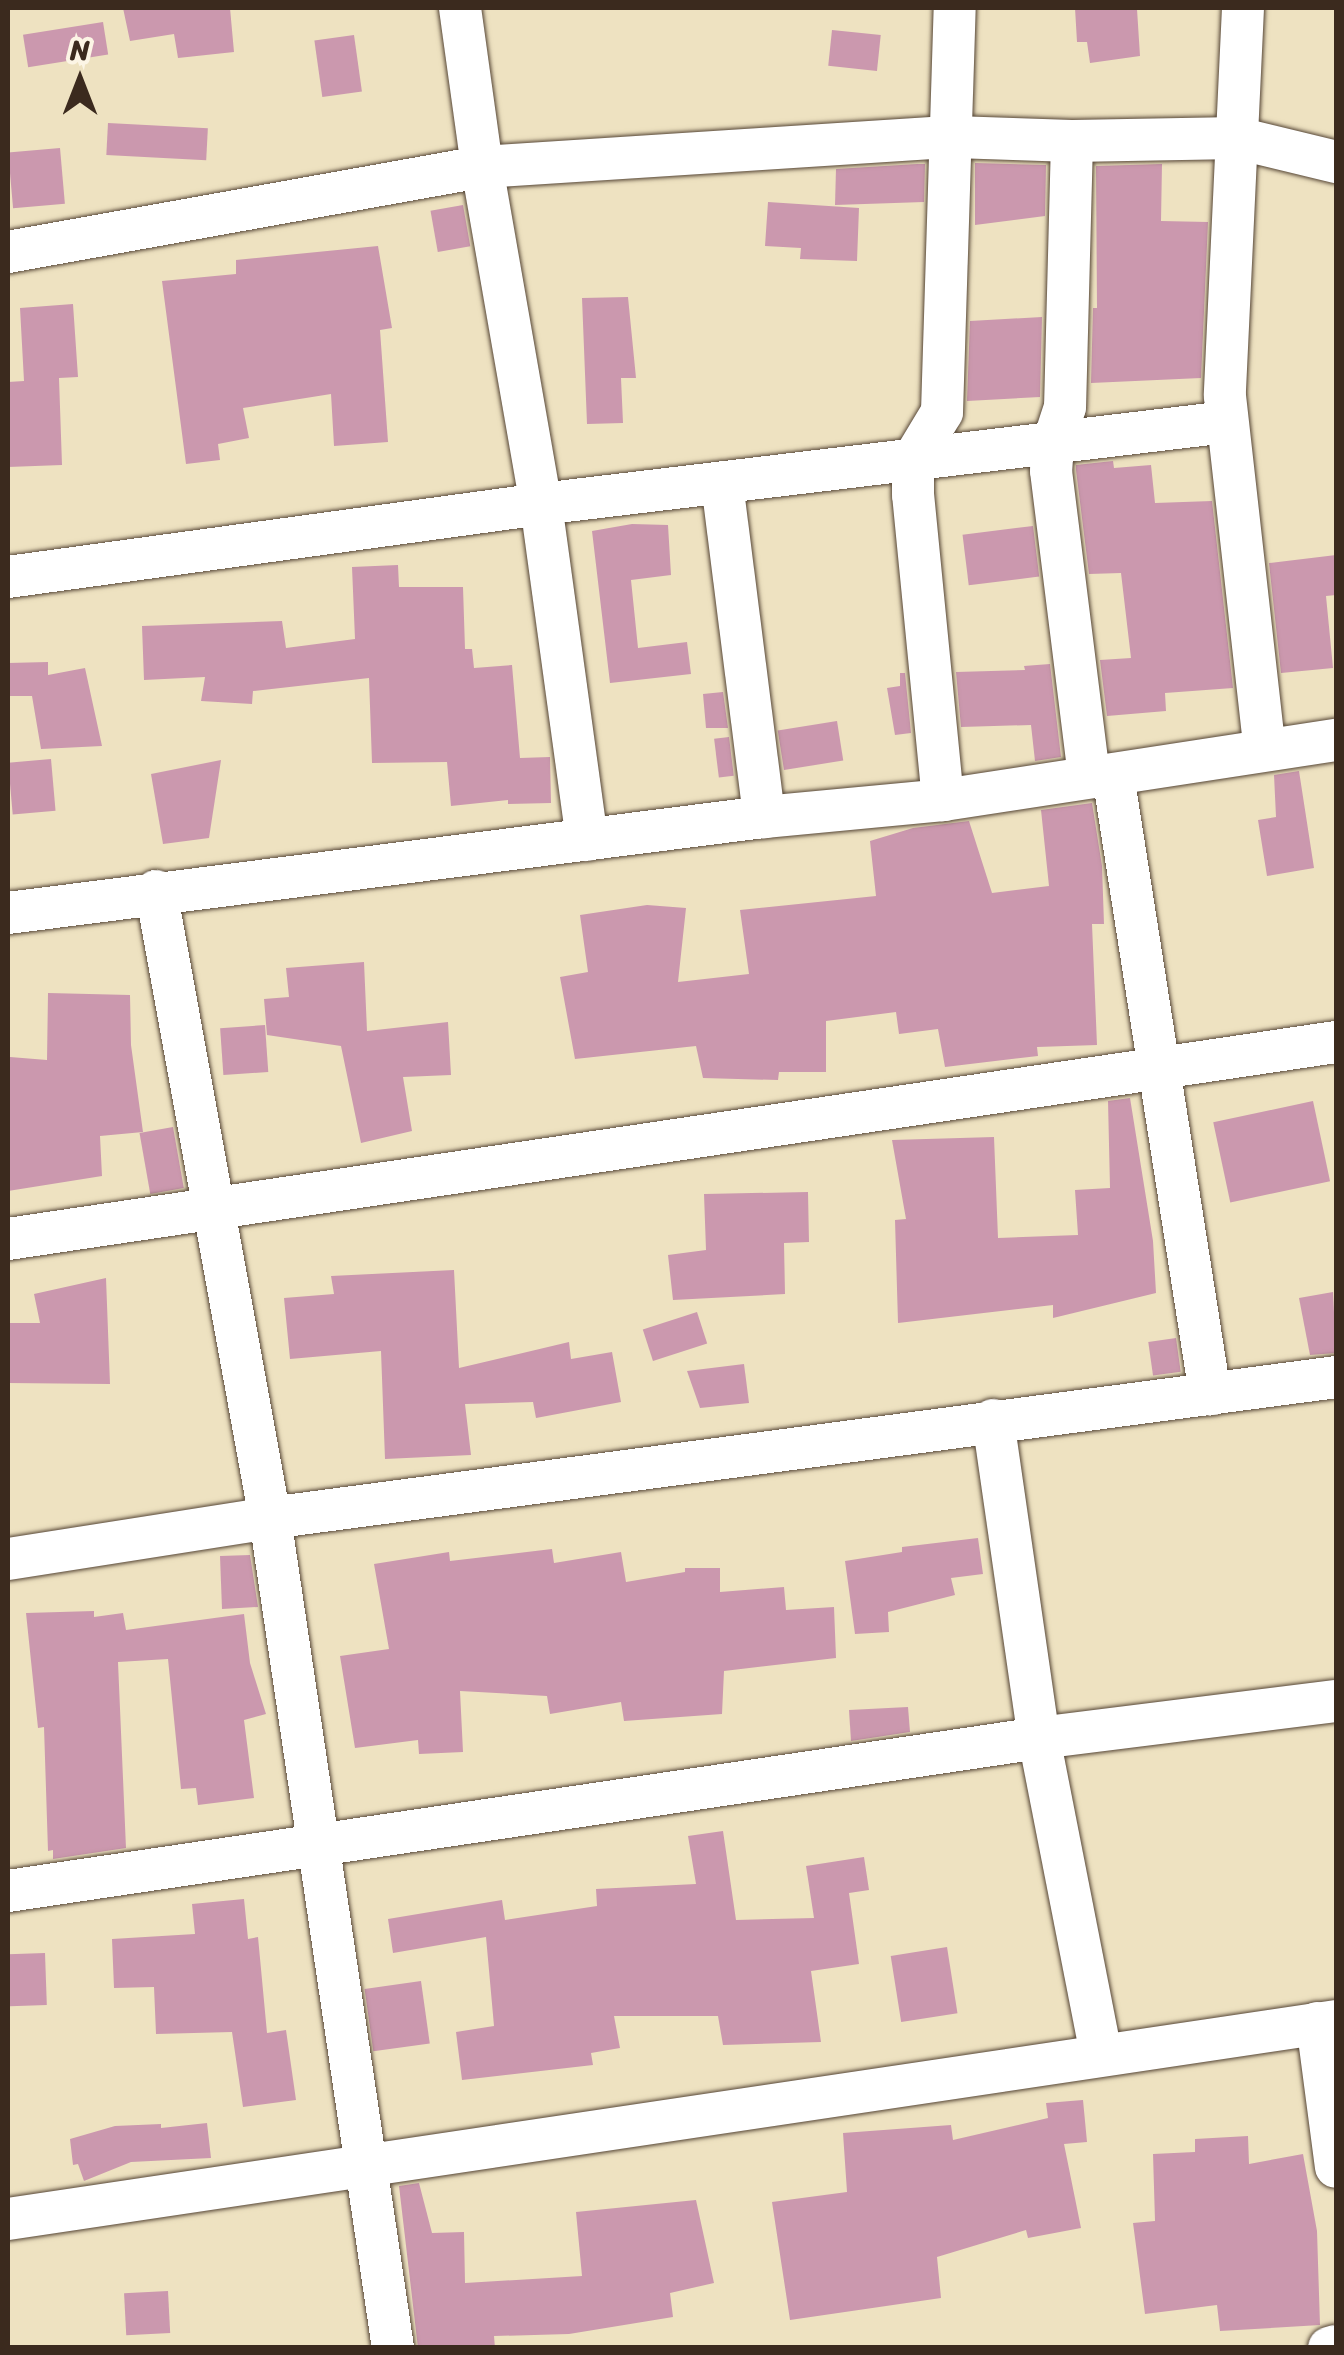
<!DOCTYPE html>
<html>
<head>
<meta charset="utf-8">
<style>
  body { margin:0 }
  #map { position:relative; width:1344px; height:2355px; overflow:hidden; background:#eee2c1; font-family:Sriracha,sans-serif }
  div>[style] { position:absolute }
  .building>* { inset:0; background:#cb98ae; transform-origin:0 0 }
  .roads { filter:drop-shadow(0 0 2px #564636) drop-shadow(0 0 2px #564636) }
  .minor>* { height:42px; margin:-21px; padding:0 21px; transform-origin:21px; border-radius:21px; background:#fff }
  span { translate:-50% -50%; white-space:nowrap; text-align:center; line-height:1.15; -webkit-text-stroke:10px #fcf5e5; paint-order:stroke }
  .frame { position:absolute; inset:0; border:10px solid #3b2a1e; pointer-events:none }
  .north { position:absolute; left:30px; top:30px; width:100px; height:100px; -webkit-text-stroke:8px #fcf5e5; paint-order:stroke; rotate:0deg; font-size:28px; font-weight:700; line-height:40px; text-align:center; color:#3b2a1e }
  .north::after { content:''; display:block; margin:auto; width:35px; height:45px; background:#3b2a1e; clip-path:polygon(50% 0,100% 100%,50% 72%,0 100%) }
</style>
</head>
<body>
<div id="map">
  <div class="building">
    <i style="clip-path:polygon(123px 8px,230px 8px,234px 52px,178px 58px,174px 34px,130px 41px)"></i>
    <i style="clip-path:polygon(1075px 8px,1137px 9px,1140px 56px,1090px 63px,1087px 42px,1077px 42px)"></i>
    <i style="left:103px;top:22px;width:33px;height:81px;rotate:81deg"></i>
    <i style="left:832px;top:30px;width:49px;height:36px;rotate:6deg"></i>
    <i style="left:354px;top:35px;width:57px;height:40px;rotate:82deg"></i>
    <i style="left:108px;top:123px;width:100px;height:32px;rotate:3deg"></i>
    <i style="left:60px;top:148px;width:56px;height:52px;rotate:85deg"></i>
    <i style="clip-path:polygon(975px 163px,1046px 165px,1045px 216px,975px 225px)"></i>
    <i style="clip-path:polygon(917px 164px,925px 164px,924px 202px,835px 205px,836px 169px)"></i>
    <i style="clip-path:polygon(1162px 164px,1161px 221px,1208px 222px,1201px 378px,1091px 383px,1093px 308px,1097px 308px,1096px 166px)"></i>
    <i style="clip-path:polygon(768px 202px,859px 208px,857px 261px,800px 259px,801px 248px,765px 246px)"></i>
    <i style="left:463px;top:205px;width:42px;height:33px;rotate:80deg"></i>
    <i style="clip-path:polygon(378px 246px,392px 328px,380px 330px,388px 442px,334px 446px,331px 394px,243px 408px,249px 438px,218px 444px,220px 460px,186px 464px,162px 281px,236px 274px,236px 260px)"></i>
    <i style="clip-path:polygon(628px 297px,636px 378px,621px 378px,623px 423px,587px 424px,582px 298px)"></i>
    <i style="clip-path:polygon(73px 304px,78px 377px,59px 378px,62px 465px,8px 467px,8px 382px,24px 381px,20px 308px)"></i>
    <i style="clip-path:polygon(1042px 317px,1040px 397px,967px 401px,970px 321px)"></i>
    <i style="clip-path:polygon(1113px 461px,1114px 468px,1151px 465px,1155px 503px,1212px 501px,1233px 688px,1165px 693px,1166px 711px,1107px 716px,1100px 660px,1131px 658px,1121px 573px,1089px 574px,1076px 470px,1076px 465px)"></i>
    <i style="clip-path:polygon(632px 524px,668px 525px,671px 575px,631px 580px,638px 648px,687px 642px,691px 674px,610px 683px,592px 531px)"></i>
    <i style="left:1033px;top:526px;width:51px;height:71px;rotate:83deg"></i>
    <i style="clip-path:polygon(1336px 555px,1336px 595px,1326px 596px,1333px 668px,1281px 673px,1269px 563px)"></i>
    <i style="clip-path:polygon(398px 565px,399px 587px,463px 587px,465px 649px,472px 649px,474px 668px,512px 665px,520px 758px,550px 757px,551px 803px,508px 804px,508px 800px,451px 806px,447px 762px,372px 763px,369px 678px,253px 691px,252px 704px,201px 701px,205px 677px,144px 680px,142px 626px,282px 621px,286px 648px,355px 639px,352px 567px)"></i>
    <i style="clip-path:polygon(48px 662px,48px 675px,85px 668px,102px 746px,41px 749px,32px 696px,8px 696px,8px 663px)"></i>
    <i style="clip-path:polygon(1050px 664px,1061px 757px,1035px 761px,1031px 725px,961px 727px,956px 672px,1025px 670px,1024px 666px)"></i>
    <i style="clip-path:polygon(900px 673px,905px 673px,911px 733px,895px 735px,887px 688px,900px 686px)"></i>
    <i style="clip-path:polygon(723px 692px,728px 728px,706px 728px,703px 694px)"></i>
    <i style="left:837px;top:721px;width:40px;height:60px;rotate:81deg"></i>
    <i style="left:729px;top:737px;width:39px;height:15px;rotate:83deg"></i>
    <i style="left:51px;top:759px;width:52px;height:43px;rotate:85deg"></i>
    <i style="clip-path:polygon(221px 760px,209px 838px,163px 844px,151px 774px)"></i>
    <i style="clip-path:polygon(1299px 771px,1314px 868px,1267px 876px,1258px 820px,1276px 817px,1274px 775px)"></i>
    <i style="clip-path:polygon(1092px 803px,1102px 866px,1104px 924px,1092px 924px,1097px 1045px,1037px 1047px,1038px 1056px,945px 1067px,938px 1029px,899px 1034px,896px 1012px,826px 1021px,826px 1072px,779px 1072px,778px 1080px,703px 1078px,696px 1046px,575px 1059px,560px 977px,588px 972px,580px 915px,647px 905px,686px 908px,678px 982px,749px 974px,740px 910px,876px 896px,870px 841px,913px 828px,969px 821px,992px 893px,1049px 886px,1041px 810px)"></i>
    <i style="clip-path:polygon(364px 962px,367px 1031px,448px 1022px,451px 1075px,403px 1077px,412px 1131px,361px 1143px,341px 1046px,267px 1035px,264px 999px,289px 997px,286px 968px)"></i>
    <i style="clip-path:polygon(48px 993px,130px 995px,131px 1045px,143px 1132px,100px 1136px,102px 1176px,8px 1191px,10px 1057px,47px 1060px)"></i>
    <i style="left:265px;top:1025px;width:47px;height:45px;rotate:86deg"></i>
    <i style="clip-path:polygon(1130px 1098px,1153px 1241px,1156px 1293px,1053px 1318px,1053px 1305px,898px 1323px,895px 1220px,906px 1219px,892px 1140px,994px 1137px,998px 1238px,1078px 1235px,1075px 1190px,1110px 1188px,1108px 1101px)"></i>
    <i style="left:1313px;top:1101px;width:82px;height:102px;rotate:78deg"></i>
    <i style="left:173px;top:1127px;width:62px;height:34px;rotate:80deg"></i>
    <i style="clip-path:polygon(808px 1192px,809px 1242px,784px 1243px,785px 1294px,673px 1300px,668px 1255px,706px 1250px,704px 1194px)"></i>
    <i style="clip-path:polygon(454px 1270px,459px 1368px,569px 1342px,571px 1359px,612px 1352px,621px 1402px,536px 1418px,533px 1402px,465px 1404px,471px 1455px,385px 1459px,381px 1351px,290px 1359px,284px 1298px,334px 1294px,331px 1276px)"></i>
    <i style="clip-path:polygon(106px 1278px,110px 1384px,8px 1383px,8px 1323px,40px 1323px,34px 1294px)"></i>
    <i style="clip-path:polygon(1333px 1292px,1336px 1353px,1310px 1355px,1299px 1298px)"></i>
    <i style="left:697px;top:1312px;width:33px;height:57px;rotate:72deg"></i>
    <i style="left:1176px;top:1338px;width:34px;height:28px;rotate:82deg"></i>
    <i style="clip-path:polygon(744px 1364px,749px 1403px,700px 1408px,687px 1371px)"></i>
    <i style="clip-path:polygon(978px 1538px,983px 1574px,951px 1578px,955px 1595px,888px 1612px,889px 1632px,855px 1634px,845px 1561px,902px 1552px,902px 1547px)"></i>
    <i style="clip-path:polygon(552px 1549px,554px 1563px,621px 1552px,626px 1582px,685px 1572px,685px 1568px,720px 1568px,720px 1592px,784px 1587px,786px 1610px,834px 1607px,836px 1658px,724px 1671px,722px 1714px,624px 1721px,621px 1702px,550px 1714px,547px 1696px,460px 1691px,463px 1752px,419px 1754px,418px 1740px,355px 1748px,340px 1656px,389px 1649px,374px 1564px,449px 1552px,450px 1561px)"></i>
    <i style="clip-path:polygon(250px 1555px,258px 1607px,222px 1609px,220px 1556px)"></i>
    <i style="clip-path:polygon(94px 1611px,94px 1617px,123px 1613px,126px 1630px,244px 1614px,250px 1663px,266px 1714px,244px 1720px,254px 1798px,198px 1805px,196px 1788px,181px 1789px,168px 1659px,118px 1662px,126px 1848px,53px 1859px,53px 1850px,48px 1851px,44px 1727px,38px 1728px,26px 1613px)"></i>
    <i style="clip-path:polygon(908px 1707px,910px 1732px,851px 1741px,849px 1710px)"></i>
    <i style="clip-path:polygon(723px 1831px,736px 1920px,814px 1918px,806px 1866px,864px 1857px,869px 1890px,849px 1893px,859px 1964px,811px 1971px,821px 2042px,723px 2045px,718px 2016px,614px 2016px,620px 2048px,591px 2053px,593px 2065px,462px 2080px,456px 2032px,494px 2026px,486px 1937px,393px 1953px,388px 1919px,502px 1900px,505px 1920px,597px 1906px,596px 1889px,696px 1884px,688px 1836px)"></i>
    <i style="clip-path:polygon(244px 1899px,248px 1939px,258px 1937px,267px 2033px,286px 2030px,296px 2100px,243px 2107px,232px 2032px,156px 2034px,154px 1987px,114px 1988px,112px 1939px,195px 1934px,192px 1904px)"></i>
    <i style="left:947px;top:1947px;width:67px;height:57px;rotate:81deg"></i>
    <i style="left:45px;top:1953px;width:52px;height:37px;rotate:88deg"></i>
    <i style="left:421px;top:1981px;width:63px;height:57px;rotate:82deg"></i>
    <i style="clip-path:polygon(1083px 2100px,1087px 2142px,1064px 2144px,1081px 2228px,1028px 2238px,1026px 2230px,937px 2257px,941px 2298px,790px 2320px,772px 2202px,847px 2192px,843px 2133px,951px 2125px,953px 2140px,1048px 2118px,1046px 2103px)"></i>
    <i style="clip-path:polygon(207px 2123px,211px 2158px,131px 2162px,84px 2181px,78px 2164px,73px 2165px,70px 2139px,115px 2126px,161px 2124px,161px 2128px)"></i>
    <i style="clip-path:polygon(1248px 2136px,1249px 2164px,1303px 2154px,1317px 2231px,1320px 2325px,1220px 2331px,1217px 2305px,1145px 2314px,1133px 2223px,1155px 2221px,1153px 2154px,1195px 2152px,1195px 2139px)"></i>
    <i style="clip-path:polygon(419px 2183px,432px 2233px,464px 2232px,465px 2283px,582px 2276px,576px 2212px,696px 2200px,714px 2283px,670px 2293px,673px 2317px,569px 2334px,494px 2336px,495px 2348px,418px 2348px,399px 2186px)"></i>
    <i style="left:168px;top:2291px;width:42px;height:44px;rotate:87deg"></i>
  </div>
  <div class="roads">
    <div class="minor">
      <i style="left:460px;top:8px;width:161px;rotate:82.1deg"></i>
      <i style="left:482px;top:167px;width:342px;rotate:80.1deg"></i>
      <i style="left:541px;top:504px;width:339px;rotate:82.2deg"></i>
      <i style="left:1243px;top:8px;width:388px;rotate:92.7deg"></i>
      <i style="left:1225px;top:396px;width:356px;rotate:83.6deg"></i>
      <i style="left:1072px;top:141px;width:266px;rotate:91.5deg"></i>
      <i style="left:1065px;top:407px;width:39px;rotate:108deg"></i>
      <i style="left:1053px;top:444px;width:27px;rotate:94deg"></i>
      <i style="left:1051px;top:471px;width:308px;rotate:82.9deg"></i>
      <i style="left:8px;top:252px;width:482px;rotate:-10.2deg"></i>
      <i style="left:482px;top:167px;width:470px;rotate:-3.7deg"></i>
      <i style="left:951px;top:137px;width:121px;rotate:1.9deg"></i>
      <i style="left:1072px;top:141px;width:165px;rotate:-1deg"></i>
      <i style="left:1237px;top:138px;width:102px;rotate:13.6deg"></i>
      <i style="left:722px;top:483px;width:337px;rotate:82.8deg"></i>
      <i style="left:8px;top:577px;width:538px;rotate:-7.8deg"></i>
      <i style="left:541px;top:504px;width:691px;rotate:-6.82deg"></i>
      <i style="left:1113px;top:775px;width:627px;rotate:81.09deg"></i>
      <i style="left:943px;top:800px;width:306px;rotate:-95.6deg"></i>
      <i style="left:913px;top:495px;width:35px;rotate:-90deg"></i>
      <i style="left:913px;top:460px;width:56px;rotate:-58.9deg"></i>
      <i style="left:942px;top:412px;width:404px;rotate:-88.2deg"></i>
      <i style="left:156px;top:891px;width:637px;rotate:79.7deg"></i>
      <i style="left:270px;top:1518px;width:839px;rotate:81.57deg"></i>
      <i style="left:8px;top:913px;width:762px;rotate:-7.24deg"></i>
      <i style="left:764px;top:817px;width:180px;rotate:-5.4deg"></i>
      <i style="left:943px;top:800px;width:398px;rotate:-8.7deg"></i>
      <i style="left:8px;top:1239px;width:1343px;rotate:-8.44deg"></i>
      <i style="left:993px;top:1420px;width:321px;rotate:81.8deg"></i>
      <i style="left:1039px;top:1738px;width:322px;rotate:78.9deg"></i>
      <i style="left:8px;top:1559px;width:265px;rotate:-8.9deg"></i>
      <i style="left:270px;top:1518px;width:1075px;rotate:-7.53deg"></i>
      <i style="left:8px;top:1891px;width:1042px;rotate:-8.44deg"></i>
      <i style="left:1039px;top:1738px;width:299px;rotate:-7.1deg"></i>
      <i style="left:1317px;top:2023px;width:145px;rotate:82.5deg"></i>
      <i style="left:8px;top:2219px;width:1343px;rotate:-8.48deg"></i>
      <i style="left:1329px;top:2348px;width:7px;rotate:-16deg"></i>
    </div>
  </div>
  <div class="frame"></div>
  <div class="north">N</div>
</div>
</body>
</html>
